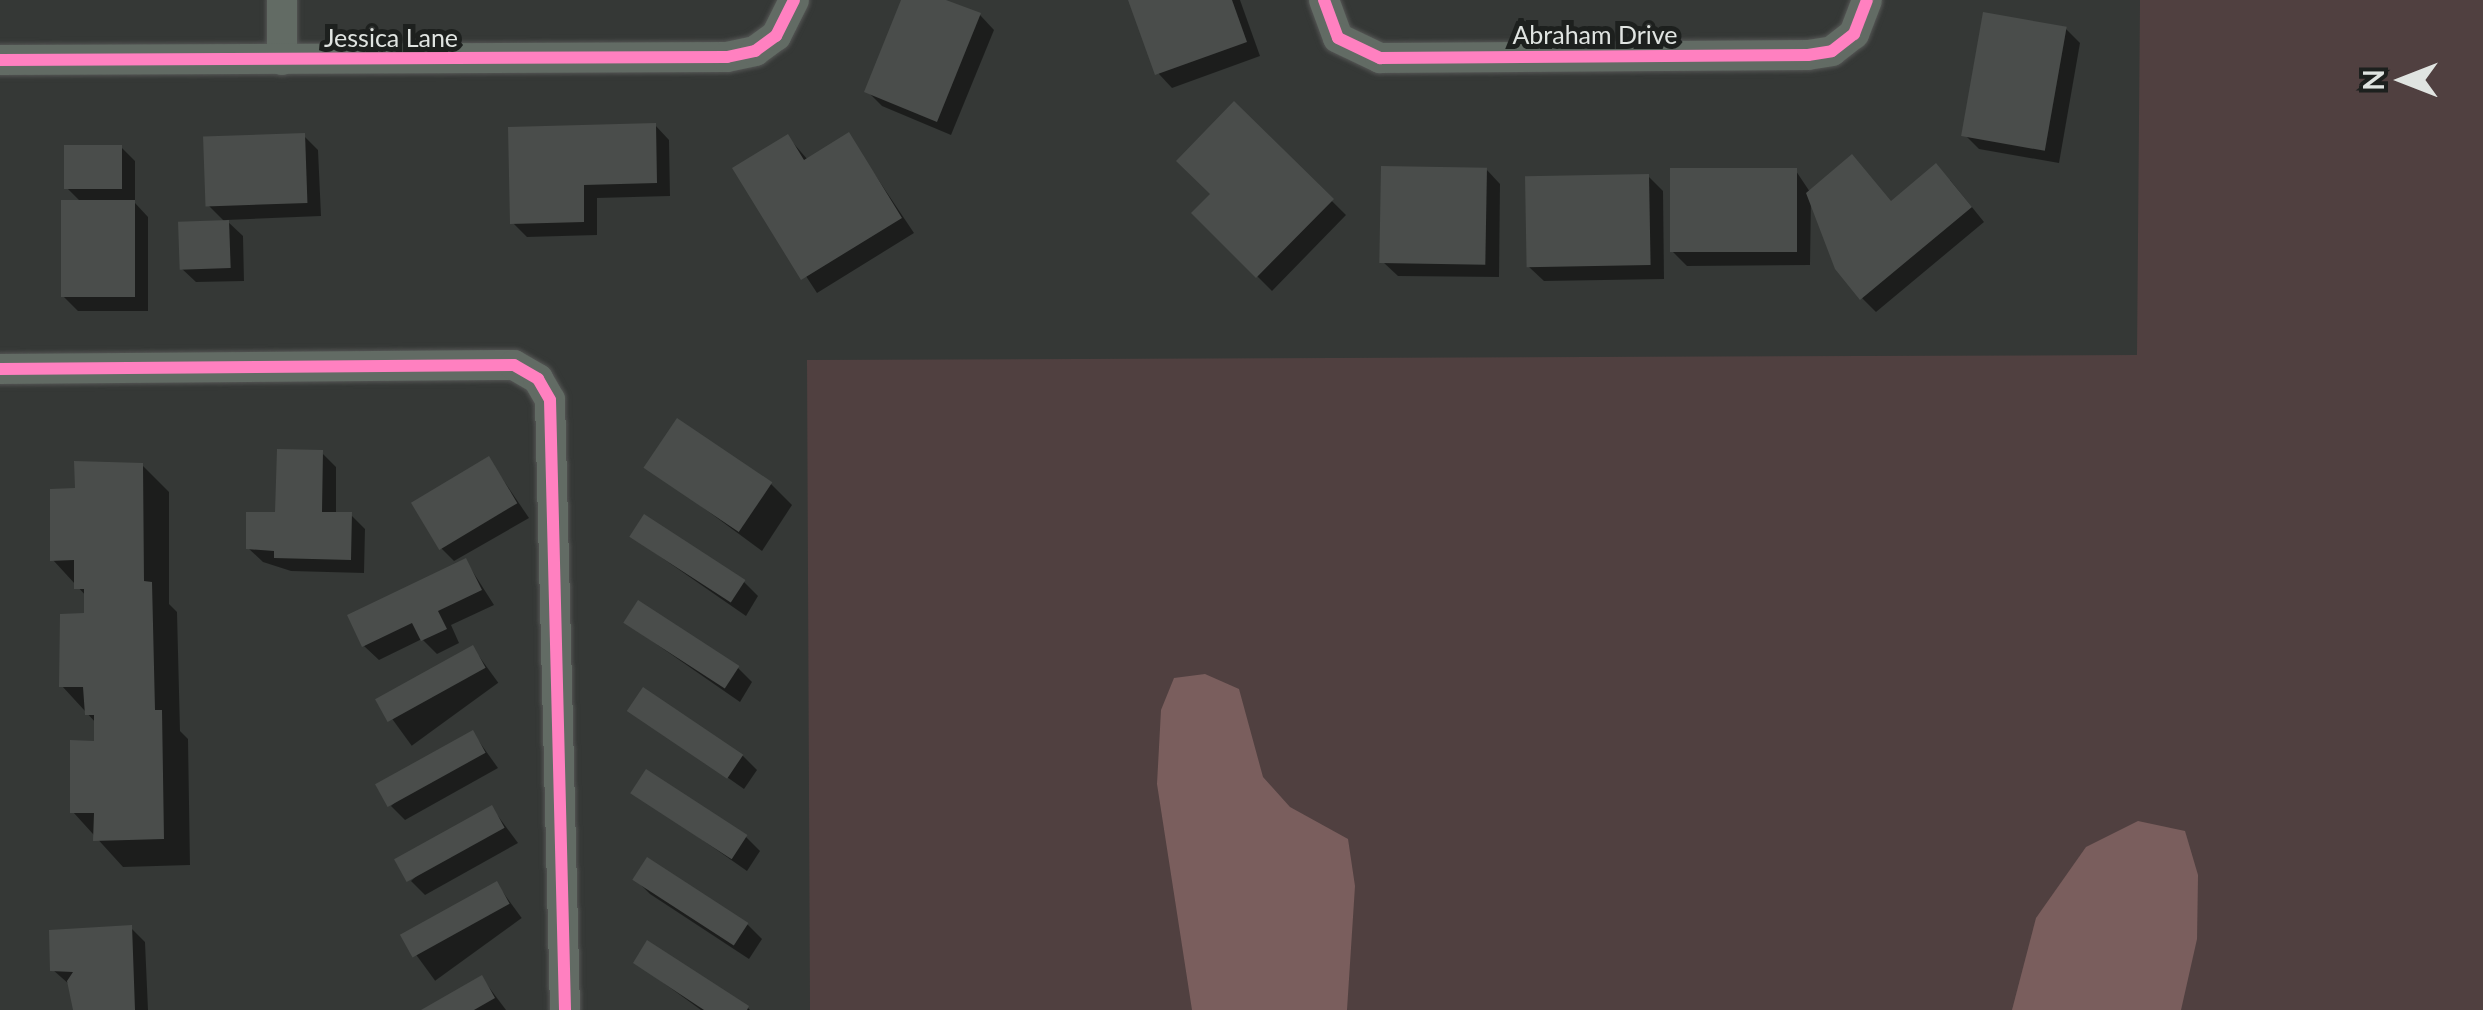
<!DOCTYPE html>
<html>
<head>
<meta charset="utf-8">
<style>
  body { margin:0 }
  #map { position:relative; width:2483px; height:1010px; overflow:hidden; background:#353836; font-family:Lato,sans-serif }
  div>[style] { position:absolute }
  .green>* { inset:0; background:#504040 }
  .water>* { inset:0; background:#7a5e5d }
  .shadow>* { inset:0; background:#0007; transform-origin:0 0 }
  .building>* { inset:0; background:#4a4d4b; transform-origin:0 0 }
  .roads { filter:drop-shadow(0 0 2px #555655) drop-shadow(0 0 2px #555655) }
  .minor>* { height:30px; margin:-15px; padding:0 15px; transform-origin:15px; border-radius:15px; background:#626b64 }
  .cycleway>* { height:12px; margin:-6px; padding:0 6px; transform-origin:6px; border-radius:6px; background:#ff80c0 }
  span { translate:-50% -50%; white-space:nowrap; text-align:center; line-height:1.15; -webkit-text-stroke:10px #1d201e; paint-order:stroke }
  .street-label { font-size:25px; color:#e0e4e1 }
  .north { position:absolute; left:2353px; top:30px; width:100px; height:100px; -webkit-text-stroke:8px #1d201e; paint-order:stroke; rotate:270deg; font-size:28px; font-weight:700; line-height:40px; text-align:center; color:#e0e4e1 }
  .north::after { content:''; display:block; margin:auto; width:35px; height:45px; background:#e0e4e1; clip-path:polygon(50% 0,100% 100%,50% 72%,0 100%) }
</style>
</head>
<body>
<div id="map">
  <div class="green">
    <i style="clip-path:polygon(2140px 0,2483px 0,2483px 1010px,810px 1010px,807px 360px,2137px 355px)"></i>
  </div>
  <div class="water">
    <i style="clip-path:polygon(1205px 674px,1239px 689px,1263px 777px,1290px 807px,1348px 839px,1355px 886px,1347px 1010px,1192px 1010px,1157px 784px,1161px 710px,1174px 678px)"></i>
    <i style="clip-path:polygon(2138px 821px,2185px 831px,2198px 875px,2197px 939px,2181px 1010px,2012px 1010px,2036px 918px,2086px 847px)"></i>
  </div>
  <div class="shadow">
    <i style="clip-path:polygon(904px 0,939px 0,980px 15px,994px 30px,951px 135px,882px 106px,867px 91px)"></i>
    <i style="clip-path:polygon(1131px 0,1240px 0,1260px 56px,1172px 88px,1158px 73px)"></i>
    <i style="clip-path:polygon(2066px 29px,2080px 43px,2059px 163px,1979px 149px,1965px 135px)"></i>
    <i style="clip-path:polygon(1234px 104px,1346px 215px,1272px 291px,1194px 213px,1213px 194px)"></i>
    <i style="clip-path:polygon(655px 125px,669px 140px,670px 196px,597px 198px,597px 235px,527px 237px,513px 223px)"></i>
    <i style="clip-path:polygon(304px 136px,318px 150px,321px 216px,226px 220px,243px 236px,244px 281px,196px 282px,181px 268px,225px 222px,209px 206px)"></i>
    <i style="clip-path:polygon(849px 136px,914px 233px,817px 293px,736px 169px,788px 137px,808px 160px)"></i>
    <i style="clip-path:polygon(121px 147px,135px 161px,135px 203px,148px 217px,148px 311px,78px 311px,63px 296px,81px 202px,67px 188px)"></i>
    <i style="clip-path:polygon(1486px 169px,1500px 184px,1499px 277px,1398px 276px,1383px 262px)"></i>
    <i style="clip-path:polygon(1796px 171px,1810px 192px,1892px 203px,1950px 180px,1984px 222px,1876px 312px,1862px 298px,1811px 199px,1810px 265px,1687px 266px,1673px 252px)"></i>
    <i style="clip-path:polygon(1648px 176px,1663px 191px,1664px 279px,1544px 281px,1529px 267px)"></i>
    <i style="clip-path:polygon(322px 453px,336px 467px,336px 514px,351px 515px,365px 529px,364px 573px,291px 571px,263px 562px,248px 548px)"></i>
    <i style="clip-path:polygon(489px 459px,529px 518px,454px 561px,440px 547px)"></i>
    <i style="clip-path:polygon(142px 465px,169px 492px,169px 604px,177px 612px,180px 731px,188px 739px,190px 865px,123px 867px,73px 812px,96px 743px,96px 723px,62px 686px,87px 616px,87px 597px,53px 560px,78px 491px)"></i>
    <i style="clip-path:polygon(648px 467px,771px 484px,792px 505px,762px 551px)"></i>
    <i style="clip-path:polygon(632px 537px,744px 582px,758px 596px,746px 616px)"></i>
    <i style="clip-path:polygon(466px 561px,494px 605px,451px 625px,459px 643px,437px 654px,422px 639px,379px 660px,364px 646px)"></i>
    <i style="clip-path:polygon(626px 623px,738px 668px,752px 682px,740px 702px)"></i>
    <i style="left:473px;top:648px;width:43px;height:107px;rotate:54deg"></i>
    <i style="clip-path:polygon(631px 710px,742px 755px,757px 770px,744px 789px)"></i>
    <i style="clip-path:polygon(473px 733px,498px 768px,405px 820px,391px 806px)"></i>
    <i style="clip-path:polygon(634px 792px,746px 837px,760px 851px,747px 871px)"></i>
    <i style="clip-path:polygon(492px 808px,518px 843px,425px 895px,411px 881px)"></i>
    <i style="clip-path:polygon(648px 860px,748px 925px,762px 939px,749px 959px,650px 894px,636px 880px)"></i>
    <i style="left:497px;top:884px;width:42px;height:107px;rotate:54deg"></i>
    <i style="clip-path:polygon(131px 928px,145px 942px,148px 1010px,75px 1010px,70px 985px,53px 970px)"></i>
    <i style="clip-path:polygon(636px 963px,748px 1008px,750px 1010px,701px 1010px)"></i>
    <i style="clip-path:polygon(482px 978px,506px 1010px,426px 1010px)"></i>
  </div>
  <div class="building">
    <i style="clip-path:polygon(901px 0,946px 0,981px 13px,937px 122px,864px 92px)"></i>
    <i style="clip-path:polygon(1128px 0,1232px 0,1247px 42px,1155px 75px)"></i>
    <i style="left:1983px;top:12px;width:85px;height:126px;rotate:10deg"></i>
    <i style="clip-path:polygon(1234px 101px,1334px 199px,1256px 278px,1191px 213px,1210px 194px,1176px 161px)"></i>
    <i style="clip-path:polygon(656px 123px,657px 183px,584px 185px,584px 222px,510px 224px,508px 127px)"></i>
    <i style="clip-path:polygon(849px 132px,902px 218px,801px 280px,732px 168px,788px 134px,804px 160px)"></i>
    <i style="left:305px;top:133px;width:70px;height:102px;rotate:88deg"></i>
    <i style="left:64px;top:145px;width:58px;height:44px"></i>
    <i style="clip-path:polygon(1852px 154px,1891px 201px,1936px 163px,1972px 207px,1860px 300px,1835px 269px,1806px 193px)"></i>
    <i style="left:1381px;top:166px;width:106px;height:97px;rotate:1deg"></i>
    <i style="left:1797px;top:168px;width:84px;height:127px;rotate:90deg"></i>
    <i style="left:1649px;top:174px;width:91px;height:124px;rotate:89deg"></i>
    <i style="left:61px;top:200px;width:74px;height:97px"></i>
    <i style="left:229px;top:220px;width:48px;height:51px;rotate:88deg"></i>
    <i style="left:677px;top:418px;width:115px;height:60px;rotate:34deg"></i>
    <i style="clip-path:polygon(277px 449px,323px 450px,322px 512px,352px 512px,351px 560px,274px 558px,274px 551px,246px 549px,246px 512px,275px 512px)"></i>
    <i style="left:489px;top:456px;width:55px;height:91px;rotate:59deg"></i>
    <i style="clip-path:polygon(74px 461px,143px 463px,144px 581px,152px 582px,155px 710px,162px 710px,164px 839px,93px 841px,94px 813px,70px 813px,70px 740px,94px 741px,94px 715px,85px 715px,83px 687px,59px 687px,60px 614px,84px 613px,84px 589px,74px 589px,74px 560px,50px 561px,50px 489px,75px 488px)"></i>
    <i style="left:644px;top:514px;width:121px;height:27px;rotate:33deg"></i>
    <i style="clip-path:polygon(466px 558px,482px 590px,438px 611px,447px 629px,421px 641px,412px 623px,362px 647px,347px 615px)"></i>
    <i style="left:638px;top:600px;width:121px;height:27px;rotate:33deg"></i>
    <i style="left:473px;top:645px;width:26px;height:112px;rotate:61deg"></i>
    <i style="left:643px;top:687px;width:121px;height:29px;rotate:34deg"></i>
    <i style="left:473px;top:730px;width:26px;height:112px;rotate:61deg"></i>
    <i style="left:646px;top:769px;width:121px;height:29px;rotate:33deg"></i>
    <i style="left:492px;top:805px;width:26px;height:112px;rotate:61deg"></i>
    <i style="left:647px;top:857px;width:121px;height:27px;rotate:33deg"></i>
    <i style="left:497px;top:881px;width:26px;height:111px;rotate:61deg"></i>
    <i style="clip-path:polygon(132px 925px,135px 1010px,73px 1010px,67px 981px,73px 972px,50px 971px,49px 930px)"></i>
    <i style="clip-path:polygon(647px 940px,749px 1006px,747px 1010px,704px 1010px,633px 963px)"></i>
    <i style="clip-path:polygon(482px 975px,495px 998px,474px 1010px,421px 1010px)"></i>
  </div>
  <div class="roads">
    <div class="minor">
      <i style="left:282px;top:0;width:60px;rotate:90deg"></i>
      <i style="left:1324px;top:0;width:40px;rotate:69.8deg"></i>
      <i style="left:1338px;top:38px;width:47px;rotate:25.5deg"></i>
      <i style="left:1380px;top:58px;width:428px;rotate:-0.4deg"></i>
      <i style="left:1808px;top:55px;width:24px;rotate:-9deg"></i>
      <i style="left:1832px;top:51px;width:28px;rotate:-38deg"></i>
      <i style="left:1854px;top:34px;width:36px;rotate:-69deg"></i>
      <i style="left:0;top:60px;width:727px;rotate:-0.24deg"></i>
      <i style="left:727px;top:57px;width:29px;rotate:-12deg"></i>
      <i style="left:755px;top:51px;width:26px;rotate:-36deg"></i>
      <i style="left:776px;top:36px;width:40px;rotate:-63.4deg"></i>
      <i style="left:0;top:369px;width:514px;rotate:-0.45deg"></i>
      <i style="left:514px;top:365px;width:28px;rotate:30deg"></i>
      <i style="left:538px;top:379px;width:24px;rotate:60deg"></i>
      <i style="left:550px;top:400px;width:610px;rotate:88.59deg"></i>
    </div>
  </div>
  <div class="cycleway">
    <i style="left:1324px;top:0;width:40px;rotate:69.8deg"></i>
    <i style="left:1338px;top:38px;width:47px;rotate:25.5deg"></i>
    <i style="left:1380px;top:58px;width:428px;rotate:-0.4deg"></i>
    <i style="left:1808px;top:55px;width:24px;rotate:-9deg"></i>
    <i style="left:1832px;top:51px;width:28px;rotate:-38deg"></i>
    <i style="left:1854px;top:34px;width:36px;rotate:-69deg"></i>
    <i style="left:0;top:60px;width:727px;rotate:-0.24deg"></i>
    <i style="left:727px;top:57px;width:29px;rotate:-12deg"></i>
    <i style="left:755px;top:51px;width:26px;rotate:-36deg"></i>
    <i style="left:776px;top:36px;width:40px;rotate:-63.4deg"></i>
    <i style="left:0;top:369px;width:514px;rotate:-0.45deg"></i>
    <i style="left:514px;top:365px;width:28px;rotate:30deg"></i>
    <i style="left:538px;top:379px;width:24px;rotate:60deg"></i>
    <i style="left:550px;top:400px;width:610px;rotate:88.59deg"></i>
  </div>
  <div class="street-label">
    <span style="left:1595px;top:34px">Abraham Drive</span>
    <span style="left:391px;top:37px">Jessica Lane</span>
  </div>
  <div class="north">N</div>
</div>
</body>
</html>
